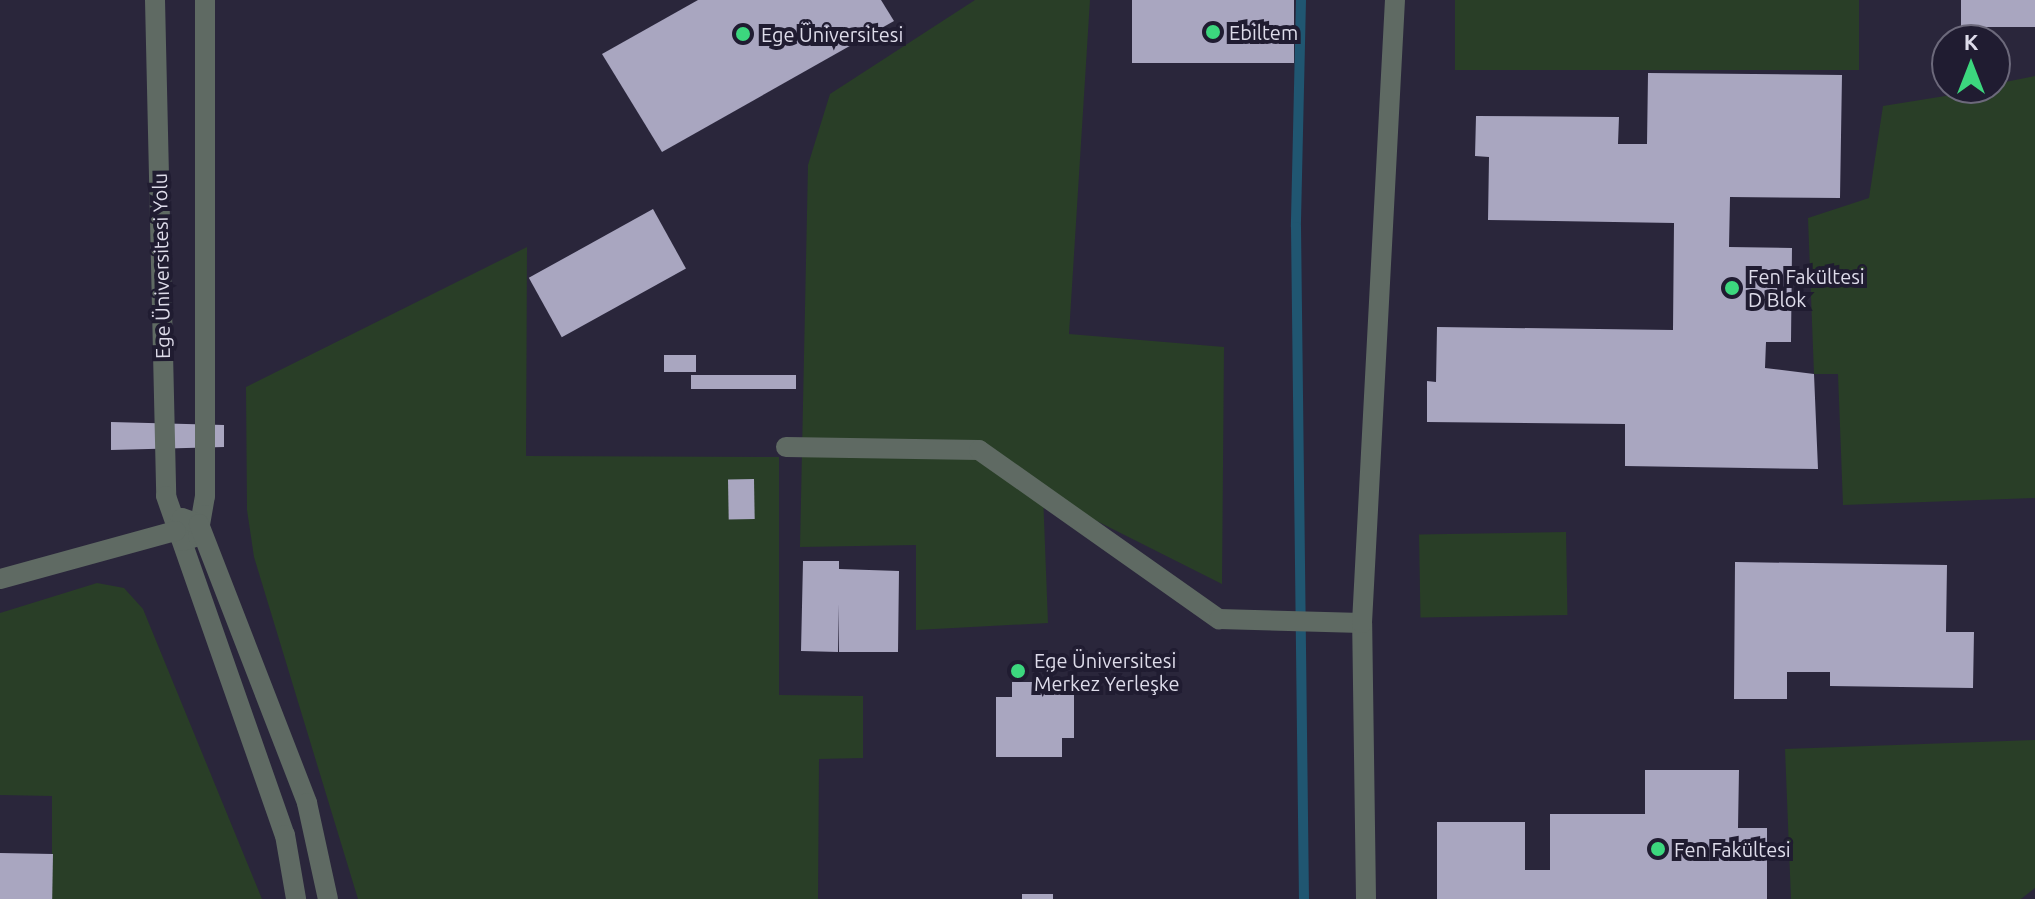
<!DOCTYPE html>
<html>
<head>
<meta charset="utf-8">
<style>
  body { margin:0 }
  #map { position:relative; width:2035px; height:899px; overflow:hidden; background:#2a263b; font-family:Ubuntu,sans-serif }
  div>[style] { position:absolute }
  .green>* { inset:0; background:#293e27; transform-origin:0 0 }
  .stream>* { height:10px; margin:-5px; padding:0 5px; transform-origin:5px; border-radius:5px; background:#205671 }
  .building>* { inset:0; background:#a9a6c0; transform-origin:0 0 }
  .pedestrian>* { height:20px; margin:-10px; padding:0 10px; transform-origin:10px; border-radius:10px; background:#5f6a63 }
  .minor>* { height:20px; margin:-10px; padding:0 10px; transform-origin:10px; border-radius:10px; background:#5f6a63 }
  .dots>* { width:22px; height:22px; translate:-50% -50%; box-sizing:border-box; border:4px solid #201c31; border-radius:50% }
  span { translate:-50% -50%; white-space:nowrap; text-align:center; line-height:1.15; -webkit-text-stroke:8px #201c31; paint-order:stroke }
  .poi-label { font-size:20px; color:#dedcea }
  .left { translate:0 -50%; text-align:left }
  .street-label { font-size:20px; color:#dedcea }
  .north { position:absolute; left:1931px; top:24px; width:80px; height:80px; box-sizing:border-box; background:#201c31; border:2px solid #6c697b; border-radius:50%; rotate:0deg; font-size:22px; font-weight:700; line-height:32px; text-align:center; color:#dedcea }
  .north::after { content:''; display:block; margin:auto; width:28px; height:36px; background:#3cd77e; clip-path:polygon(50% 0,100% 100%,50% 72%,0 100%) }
</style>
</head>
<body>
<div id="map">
  <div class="green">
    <i style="clip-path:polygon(975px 0,1090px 0,1069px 334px,1224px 347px,1222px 584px,1043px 494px,1048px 623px,916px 630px,916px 545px,800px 547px,808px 165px,830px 94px)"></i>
    <i style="left:1455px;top:0;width:404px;height:70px"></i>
    <i style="clip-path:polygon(2035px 76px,2035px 498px,1843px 505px,1838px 374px,1814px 374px,1808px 218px,1869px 198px,1883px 106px,1995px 88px,1995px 84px)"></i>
    <i style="clip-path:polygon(527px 247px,526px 456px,779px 457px,779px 695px,863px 696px,863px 758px,819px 759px,818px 899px,358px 899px,254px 557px,247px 510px,246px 387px)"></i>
    <i style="left:1566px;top:532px;width:83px;height:147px;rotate:89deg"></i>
    <i style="clip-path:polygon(97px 583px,124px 588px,143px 609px,262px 899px,52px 899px,52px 796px,0 795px,0 613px)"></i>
    <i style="clip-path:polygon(2035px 740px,2035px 888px,2021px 899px,1791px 899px,1785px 749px)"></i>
  </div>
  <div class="stream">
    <i style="left:1301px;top:0;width:227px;rotate:91.3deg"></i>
    <i style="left:1296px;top:227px;width:672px;rotate:89.32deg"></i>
  </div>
  <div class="building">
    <i style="clip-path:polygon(698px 0,881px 0,894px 21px,662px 152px,602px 54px)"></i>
    <i style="left:1132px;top:0;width:162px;height:63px"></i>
    <i style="left:1961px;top:0;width:74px;height:27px"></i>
    <i style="clip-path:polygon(1648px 73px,1842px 75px,1840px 198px,1730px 197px,1729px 247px,1792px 248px,1791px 342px,1766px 342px,1765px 368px,1814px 374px,1818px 469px,1625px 466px,1625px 424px,1427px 422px,1427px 381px,1436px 382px,1437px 327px,1673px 330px,1674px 223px,1488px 220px,1489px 157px,1475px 156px,1476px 116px,1619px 117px,1618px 144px,1647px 144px)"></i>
    <i style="left:653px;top:209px;width:68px;height:142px;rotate:61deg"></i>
    <i style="left:664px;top:355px;width:32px;height:17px"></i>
    <i style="left:796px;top:375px;width:14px;height:105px;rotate:90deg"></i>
    <i style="clip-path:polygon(111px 422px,224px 425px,224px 447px,111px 450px)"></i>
    <i style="left:754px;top:479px;width:40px;height:26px;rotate:89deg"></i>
    <i style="clip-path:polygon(803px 561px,839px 561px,839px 569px,899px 571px,898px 652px,839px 652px,839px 604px,838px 652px,801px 651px)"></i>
    <i style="clip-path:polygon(1735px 562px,1947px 565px,1946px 632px,1974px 632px,1973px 688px,1830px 686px,1830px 672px,1787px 672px,1787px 699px,1734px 699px)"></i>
    <i style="clip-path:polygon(1012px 682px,1074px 682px,1074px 738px,1062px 738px,1062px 757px,996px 757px,996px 697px,1012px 697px)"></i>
    <i style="clip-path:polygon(1645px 770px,1739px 770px,1738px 828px,1767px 828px,1767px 899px,1437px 899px,1437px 822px,1525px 822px,1525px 870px,1550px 870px,1550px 814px,1645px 814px)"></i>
    <i style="left:0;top:853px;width:53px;height:46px;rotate:1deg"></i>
    <i style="left:1022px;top:894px;width:31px;height:5px"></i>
  </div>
  <div class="pedestrian">
    <i style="left:786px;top:447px;width:193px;rotate:0.9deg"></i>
    <i style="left:979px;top:450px;width:294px;rotate:35.2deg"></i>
    <i style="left:1219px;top:619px;width:143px;rotate:1.6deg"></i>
  </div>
  <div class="minor">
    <i style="left:155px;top:0;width:496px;rotate:88.7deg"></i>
    <i style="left:166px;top:496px;width:359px;rotate:70.7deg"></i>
    <i style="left:285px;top:835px;width:65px;rotate:80.2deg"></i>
    <i style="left:176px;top:531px;width:12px;rotate:55deg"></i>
    <i style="left:183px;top:541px;width:16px;rotate:-18deg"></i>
    <i style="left:198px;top:536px;width:41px;rotate:-80.1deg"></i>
    <i style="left:205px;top:496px;width:496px;rotate:-90deg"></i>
    <i style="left:176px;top:531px;width:14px;rotate:-65deg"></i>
    <i style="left:182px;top:518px;width:18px;rotate:19deg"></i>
    <i style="left:199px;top:524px;width:299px;rotate:68.8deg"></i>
    <i style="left:307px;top:803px;width:98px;rotate:77.7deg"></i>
    <i style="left:0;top:579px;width:182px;rotate:-15.3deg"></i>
    <i style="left:1366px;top:899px;width:276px;rotate:-90.8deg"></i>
    <i style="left:1362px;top:623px;width:624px;rotate:-86.97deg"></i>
  </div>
  <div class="dots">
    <i style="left:1213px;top:32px;background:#3cd77e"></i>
    <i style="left:743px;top:34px;background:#3cd77e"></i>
    <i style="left:1732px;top:288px;background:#3cd77e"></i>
    <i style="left:1018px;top:671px;background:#3cd77e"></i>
    <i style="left:1658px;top:849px;background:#3cd77e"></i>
  </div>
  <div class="poi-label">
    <span class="left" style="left:1229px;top:32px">Ebiltem</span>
    <span class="left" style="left:761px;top:34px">Ege Üniversitesi</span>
    <span class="left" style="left:1748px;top:288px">Fen Fakültesi<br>D Blok</span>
    <span class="left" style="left:1034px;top:672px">Ege Üniversitesi<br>Merkez Yerleşke</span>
    <span class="left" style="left:1674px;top:849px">Fen Fakültesi</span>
  </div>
  <div class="street-label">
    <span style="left:161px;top:266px;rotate:-91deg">Ege Üniversitesi Yolu</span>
  </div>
  <div class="north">K</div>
</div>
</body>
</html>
